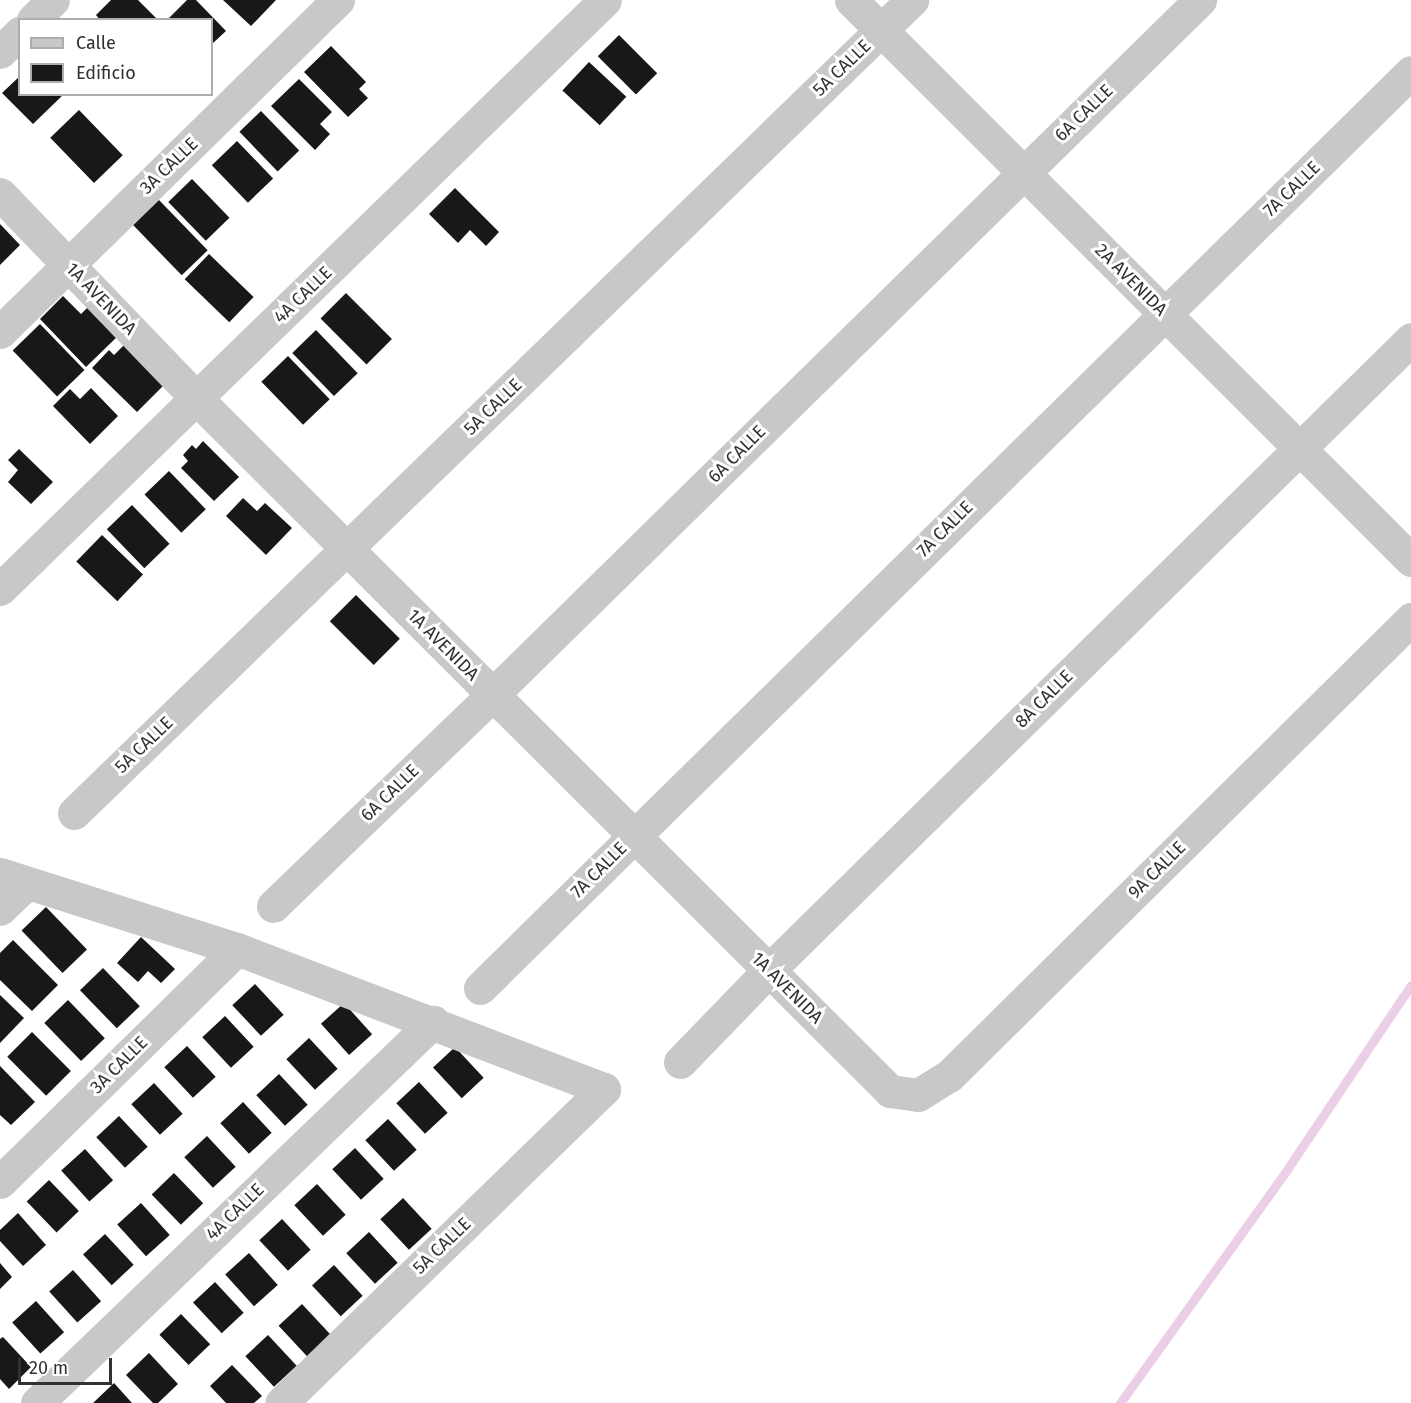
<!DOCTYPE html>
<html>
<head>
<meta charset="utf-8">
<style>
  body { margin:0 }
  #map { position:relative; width:1411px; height:1403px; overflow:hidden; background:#fff; font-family:"Fira Sans",sans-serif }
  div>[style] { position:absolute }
  .stream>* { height:9px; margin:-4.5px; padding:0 4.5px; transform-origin:4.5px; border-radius:4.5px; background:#ebcee7 }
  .building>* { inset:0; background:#181818; transform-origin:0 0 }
  .street>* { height:33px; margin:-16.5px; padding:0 16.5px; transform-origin:16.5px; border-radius:16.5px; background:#c8c8c8 }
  span { translate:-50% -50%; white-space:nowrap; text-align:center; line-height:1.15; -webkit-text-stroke:6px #fff; paint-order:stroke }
  .street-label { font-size:18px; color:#313131 }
  .legend { position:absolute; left:18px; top:18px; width:195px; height:78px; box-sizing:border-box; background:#fff; border:2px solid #adadad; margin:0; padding:8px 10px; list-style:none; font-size:18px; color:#313131 }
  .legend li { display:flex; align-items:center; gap:12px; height:30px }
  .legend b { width:30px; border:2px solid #adadad }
  .scale { position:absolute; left:18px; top:1358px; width:94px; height:27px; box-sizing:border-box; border:3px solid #313131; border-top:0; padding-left:8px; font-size:18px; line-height:21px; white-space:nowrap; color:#313131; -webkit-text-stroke:4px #fff; paint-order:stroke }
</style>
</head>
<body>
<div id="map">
  <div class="stream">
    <i style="left:1120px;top:1403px;width:289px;rotate:-54.4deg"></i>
    <i style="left:1288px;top:1168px;width:220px;rotate:-56.1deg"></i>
  </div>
  <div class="building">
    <i style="clip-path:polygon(111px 0,138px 0,158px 20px,100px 20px,96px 15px)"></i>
    <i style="clip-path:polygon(187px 0,196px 0,226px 31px,212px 44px,212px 20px,167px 20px)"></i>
    <i style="clip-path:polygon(223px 0,276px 0,251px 26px)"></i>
    <i style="left:619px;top:35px;width:54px;height:30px;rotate:45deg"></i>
    <i style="clip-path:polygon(331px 46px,366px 82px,359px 89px,368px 98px,348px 117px,304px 72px)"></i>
    <i style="left:589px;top:62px;width:51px;height:39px;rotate:43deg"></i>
    <i style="clip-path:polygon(20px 76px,20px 94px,64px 94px,33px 124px,2px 93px)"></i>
    <i style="clip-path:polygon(299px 79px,332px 112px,320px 124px,330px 134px,315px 150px,271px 106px)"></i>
    <i style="left:79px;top:110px;width:63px;height:40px;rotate:46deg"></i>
    <i style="left:261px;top:111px;width:55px;height:30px;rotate:46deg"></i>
    <i style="left:237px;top:141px;width:52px;height:35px;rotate:46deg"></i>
    <i style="left:192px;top:179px;width:54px;height:33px;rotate:46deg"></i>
    <i style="clip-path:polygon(455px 188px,499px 232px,486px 246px,470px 230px,458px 243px,429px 214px)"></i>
    <i style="left:159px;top:200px;width:70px;height:36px;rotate:46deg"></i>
    <i style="clip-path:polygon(0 224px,20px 245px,0 265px)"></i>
    <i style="left:209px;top:254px;width:62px;height:35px;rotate:44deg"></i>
    <i style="left:346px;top:293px;width:65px;height:36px;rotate:45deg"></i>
    <i style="clip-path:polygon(63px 296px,81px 314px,92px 303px,121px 333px,86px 367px,40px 319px)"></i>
    <i style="left:40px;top:324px;width:64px;height:38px;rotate:46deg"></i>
    <i style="left:316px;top:330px;width:60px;height:33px;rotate:46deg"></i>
    <i style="clip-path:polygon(124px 345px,164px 385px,137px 412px,92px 368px,109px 350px,114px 355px)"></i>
    <i style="left:288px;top:356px;width:60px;height:37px;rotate:46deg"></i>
    <i style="clip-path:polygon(91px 388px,118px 416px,90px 444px,53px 406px,70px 389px,80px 399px)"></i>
    <i style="clip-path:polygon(203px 441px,239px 477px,214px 501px,181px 468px,188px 461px,183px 455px,192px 445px,196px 449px)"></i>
    <i style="clip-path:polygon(19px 449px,53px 482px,31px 504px,8px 482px,18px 470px,8px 460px)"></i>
    <i style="left:169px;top:471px;width:53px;height:34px;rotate:46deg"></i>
    <i style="clip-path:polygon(243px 498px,257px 511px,265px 503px,292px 528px,266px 555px,226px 516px)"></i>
    <i style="left:132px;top:505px;width:54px;height:35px;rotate:46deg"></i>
    <i style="left:102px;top:535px;width:57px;height:37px;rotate:44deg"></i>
    <i style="left:356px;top:595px;width:62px;height:37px;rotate:45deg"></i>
    <i style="left:46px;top:907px;width:59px;height:34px;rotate:46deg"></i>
    <i style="clip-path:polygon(141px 937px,175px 969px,161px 983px,148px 971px,138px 982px,117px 963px)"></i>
    <i style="clip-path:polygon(13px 940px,58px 985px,32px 1011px,0 980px,0 953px)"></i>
    <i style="left:103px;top:968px;width:53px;height:32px;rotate:46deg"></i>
    <i style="left:255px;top:984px;width:42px;height:31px;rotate:47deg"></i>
    <i style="clip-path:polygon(0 995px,24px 1018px,0 1043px)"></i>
    <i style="left:68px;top:1000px;width:53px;height:33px;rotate:46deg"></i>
    <i style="left:344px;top:1003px;width:42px;height:31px;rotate:48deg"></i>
    <i style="left:225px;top:1016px;width:42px;height:31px;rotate:47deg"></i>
    <i style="left:32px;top:1032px;width:55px;height:35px;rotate:45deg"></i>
    <i style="left:309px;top:1038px;width:42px;height:31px;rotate:47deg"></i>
    <i style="left:187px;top:1046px;width:42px;height:31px;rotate:47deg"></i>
    <i style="left:455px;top:1047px;width:42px;height:30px;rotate:47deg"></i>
    <i style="clip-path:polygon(0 1066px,35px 1102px,11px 1125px,0 1115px)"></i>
    <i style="left:279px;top:1074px;width:42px;height:31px;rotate:47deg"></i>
    <i style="left:419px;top:1082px;width:42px;height:31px;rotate:47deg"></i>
    <i style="left:154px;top:1083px;width:42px;height:31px;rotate:47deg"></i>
    <i style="left:243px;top:1102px;width:42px;height:31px;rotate:47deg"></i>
    <i style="left:119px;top:1116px;width:42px;height:31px;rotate:47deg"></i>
    <i style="left:388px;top:1119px;width:42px;height:31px;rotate:47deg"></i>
    <i style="left:207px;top:1136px;width:42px;height:31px;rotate:47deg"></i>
    <i style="left:355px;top:1148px;width:42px;height:31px;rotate:47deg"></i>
    <i style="left:85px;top:1149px;width:42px;height:32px;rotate:48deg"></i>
    <i style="left:174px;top:1173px;width:42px;height:31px;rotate:46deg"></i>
    <i style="left:49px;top:1180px;width:43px;height:31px;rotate:46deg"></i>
    <i style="left:317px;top:1184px;width:42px;height:31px;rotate:47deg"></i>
    <i style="left:403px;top:1198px;width:42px;height:31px;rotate:47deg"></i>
    <i style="left:141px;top:1203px;width:43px;height:32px;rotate:48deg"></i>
    <i style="clip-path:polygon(18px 1213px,46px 1245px,23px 1266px,0 1241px,0 1230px)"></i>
    <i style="left:282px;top:1219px;width:42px;height:31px;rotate:47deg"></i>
    <i style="left:369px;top:1232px;width:42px;height:31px;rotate:47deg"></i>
    <i style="left:105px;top:1234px;width:42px;height:30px;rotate:47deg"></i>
    <i style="left:249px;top:1253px;width:43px;height:32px;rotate:48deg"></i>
    <i style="clip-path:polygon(0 1263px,12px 1277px,0 1289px)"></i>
    <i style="left:334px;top:1265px;width:42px;height:30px;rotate:47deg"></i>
    <i style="left:73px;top:1270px;width:42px;height:32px;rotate:48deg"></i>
    <i style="left:215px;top:1282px;width:42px;height:30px;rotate:47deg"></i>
    <i style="left:36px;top:1301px;width:42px;height:32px;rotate:48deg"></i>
    <i style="left:302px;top:1304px;width:42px;height:32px;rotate:47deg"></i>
    <i style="left:181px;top:1314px;width:42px;height:30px;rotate:46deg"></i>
    <i style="left:268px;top:1335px;width:42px;height:31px;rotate:47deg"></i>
    <i style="clip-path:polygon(3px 1337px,31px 1367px,9px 1389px,0 1379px,0 1339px)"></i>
    <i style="clip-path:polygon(149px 1353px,178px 1384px,158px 1403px,153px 1403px,126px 1375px)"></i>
    <i style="clip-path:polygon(232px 1365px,262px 1396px,254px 1403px,226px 1403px,210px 1386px)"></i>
    <i style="clip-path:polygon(114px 1383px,132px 1403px,93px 1403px)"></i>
  </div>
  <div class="street">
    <i style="left:851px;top:0;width:792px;rotate:45deg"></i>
    <i style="left:33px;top:20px;width:28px;rotate:-45deg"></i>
    <i style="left:0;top:52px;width:28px;rotate:-44deg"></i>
    <i style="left:0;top:194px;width:283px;rotate:46.1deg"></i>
    <i style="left:196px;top:398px;width:981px;rotate:44.96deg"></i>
    <i style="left:890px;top:1091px;width:28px;rotate:8deg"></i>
    <i style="left:918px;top:1095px;width:36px;rotate:-32deg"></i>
    <i style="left:949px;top:1076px;width:650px;rotate:-44.69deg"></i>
    <i style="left:0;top:332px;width:474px;rotate:-44.5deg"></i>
    <i style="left:0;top:589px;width:844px;rotate:-44.23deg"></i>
    <i style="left:74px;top:813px;width:1168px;rotate:-44.13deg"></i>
    <i style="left:0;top:874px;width:249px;rotate:17.6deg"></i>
    <i style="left:237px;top:949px;width:393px;rotate:20.9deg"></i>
    <i style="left:604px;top:1089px;width:450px;rotate:135.8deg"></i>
    <i style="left:273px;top:906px;width:306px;rotate:-43.9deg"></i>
    <i style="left:493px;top:694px;width:991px;rotate:-44.47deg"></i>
    <i style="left:0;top:909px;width:37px;rotate:-44deg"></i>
    <i style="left:480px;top:988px;width:1306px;rotate:-44.53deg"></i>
    <i style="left:680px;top:1062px;width:128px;rotate:-45.9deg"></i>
    <i style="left:769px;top:970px;width:900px;rotate:-44.5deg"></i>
    <i style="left:0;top:1182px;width:332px;rotate:-44.5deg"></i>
    <i style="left:37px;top:1403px;width:550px;rotate:-43.89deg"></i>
  </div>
  <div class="street-label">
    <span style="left:842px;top:68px;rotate:-44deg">5A CALLE</span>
    <span style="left:1084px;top:113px;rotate:-44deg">6A CALLE</span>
    <span style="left:169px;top:166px;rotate:-44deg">3A CALLE</span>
    <span style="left:1292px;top:189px;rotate:-44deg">7A CALLE</span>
    <span style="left:1131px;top:280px;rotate:45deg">2A AVENIDA</span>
    <span style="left:303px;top:295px;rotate:-44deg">4A CALLE</span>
    <span style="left:101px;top:299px;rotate:46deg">1A AVENIDA</span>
    <span style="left:493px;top:407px;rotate:-44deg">5A CALLE</span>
    <span style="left:737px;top:454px;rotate:-45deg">6A CALLE</span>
    <span style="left:945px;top:529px;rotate:-45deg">7A CALLE</span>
    <span style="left:443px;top:645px;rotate:45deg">1A AVENIDA</span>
    <span style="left:1044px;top:699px;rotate:-45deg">8A CALLE</span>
    <span style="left:144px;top:745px;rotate:-44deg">5A CALLE</span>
    <span style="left:390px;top:793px;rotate:-44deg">6A CALLE</span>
    <span style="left:599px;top:870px;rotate:-45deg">7A CALLE</span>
    <span style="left:1157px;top:870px;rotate:-45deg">9A CALLE</span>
    <span style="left:787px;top:988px;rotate:45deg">1A AVENIDA</span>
    <span style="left:119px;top:1065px;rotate:-45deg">3A CALLE</span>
    <span style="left:235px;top:1212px;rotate:-44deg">4A CALLE</span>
    <span style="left:442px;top:1246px;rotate:-44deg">5A CALLE</span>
  </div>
  <ul class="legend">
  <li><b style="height:8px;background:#c8c8c8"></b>Calle</li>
  <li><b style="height:16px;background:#181818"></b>Edificio</li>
  </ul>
  <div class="scale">20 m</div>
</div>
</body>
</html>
